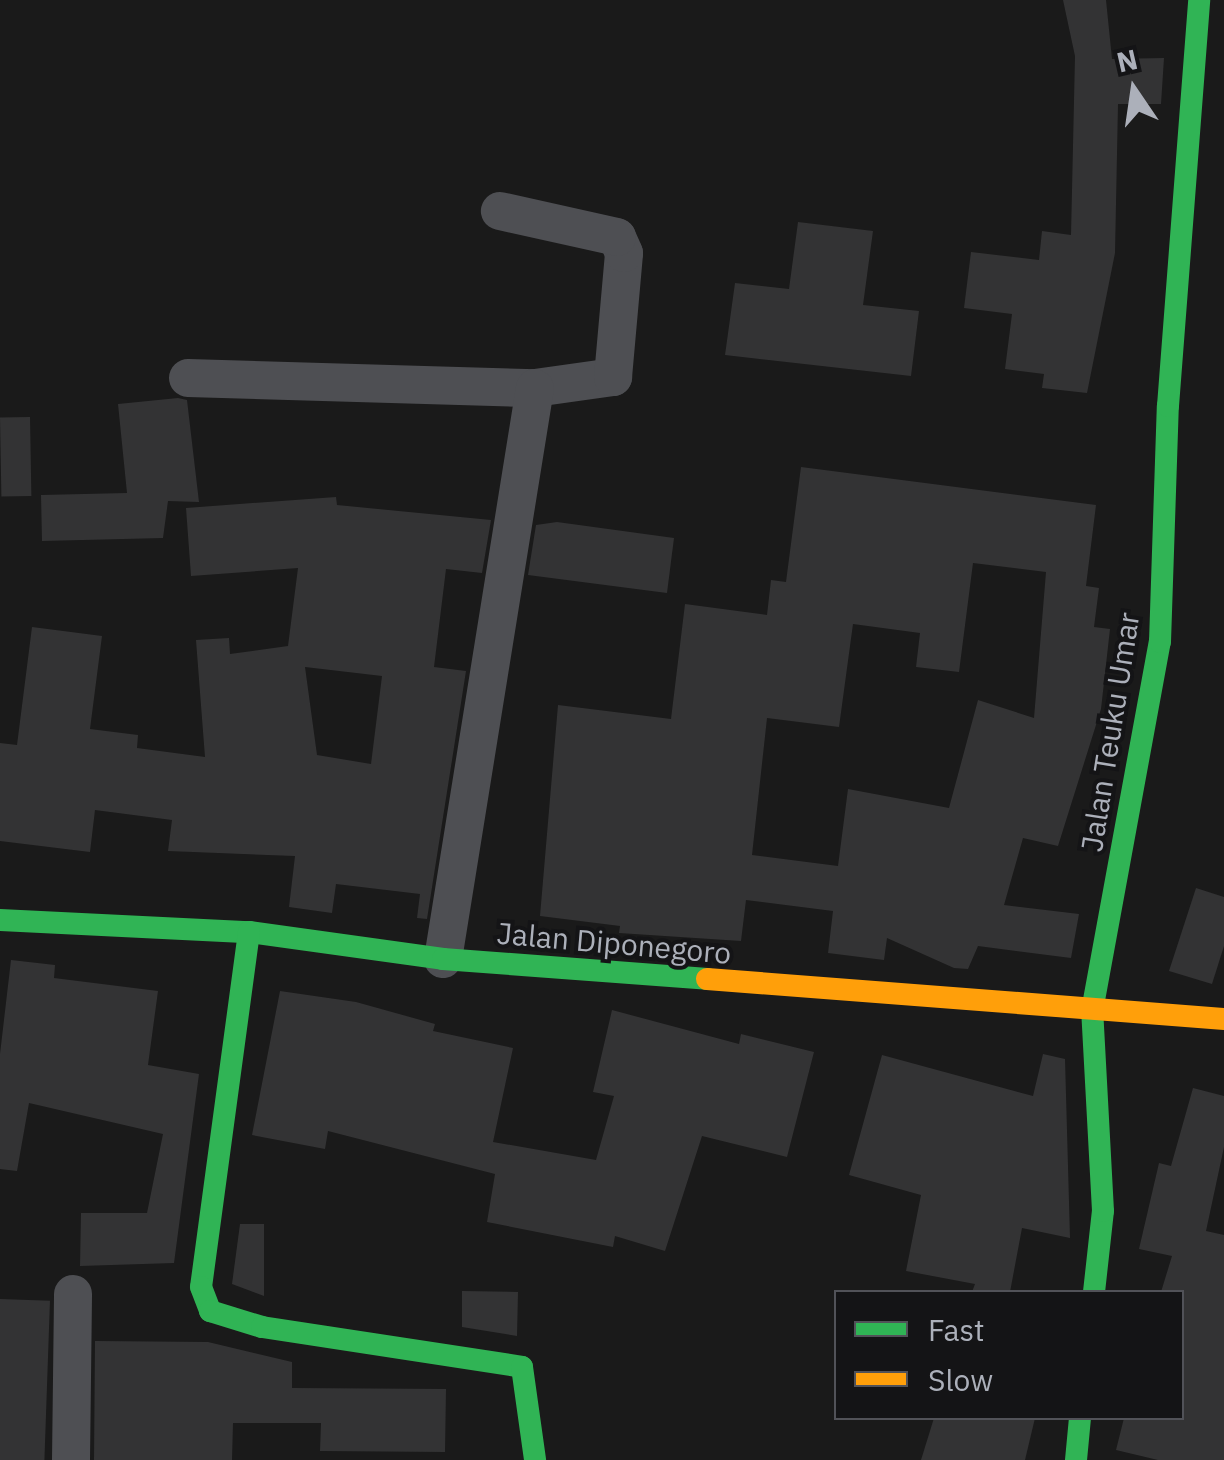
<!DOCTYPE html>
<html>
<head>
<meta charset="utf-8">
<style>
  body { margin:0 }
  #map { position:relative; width:1224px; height:1460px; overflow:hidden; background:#1a1a1a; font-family:"IBM Plex Sans",sans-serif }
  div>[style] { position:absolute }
  .building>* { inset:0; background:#333334; transform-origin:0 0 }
  .street>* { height:38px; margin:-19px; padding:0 19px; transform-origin:19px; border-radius:19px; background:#4e4f53 }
  .fast>* { height:22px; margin:-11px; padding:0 11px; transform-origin:11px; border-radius:11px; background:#30b455 }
  .slow>* { height:22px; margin:-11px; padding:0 11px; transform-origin:11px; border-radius:11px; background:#ff9f0a }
  span { translate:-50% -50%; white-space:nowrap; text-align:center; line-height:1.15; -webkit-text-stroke:8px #141416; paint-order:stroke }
  .street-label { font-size:30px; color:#acb0ba }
  .legend { position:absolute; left:834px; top:1290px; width:350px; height:130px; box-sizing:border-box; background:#141416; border:2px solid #515258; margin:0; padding:12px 18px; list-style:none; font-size:30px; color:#acb0ba }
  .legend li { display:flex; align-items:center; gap:20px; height:50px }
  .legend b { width:50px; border:2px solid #515258 }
  .north { position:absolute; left:1084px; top:40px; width:100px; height:100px; -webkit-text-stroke:8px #141416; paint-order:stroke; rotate:347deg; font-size:28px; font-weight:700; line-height:40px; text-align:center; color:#acb0ba }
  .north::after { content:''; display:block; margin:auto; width:35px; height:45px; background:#acb0ba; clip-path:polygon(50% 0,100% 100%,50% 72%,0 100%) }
</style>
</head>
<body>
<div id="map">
  <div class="building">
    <i style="clip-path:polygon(1063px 0,1106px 0,1112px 59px,1164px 58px,1161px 104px,1118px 104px,1115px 253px,1087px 393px,1042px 388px,1044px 374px,1005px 369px,1012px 314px,964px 308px,971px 252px,1039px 260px,1042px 231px,1071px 235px,1075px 56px)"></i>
    <i style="clip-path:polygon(798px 222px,873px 231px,863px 305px,919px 311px,911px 376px,725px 355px,735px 283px,789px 289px)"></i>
    <i style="clip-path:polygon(178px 398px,187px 400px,199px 502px,168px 501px,163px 538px,42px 541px,41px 495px,127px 493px,118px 404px)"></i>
    <i style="left:30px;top:417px;width:79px;height:30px;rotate:89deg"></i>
    <i style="clip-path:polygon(evenodd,801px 467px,1096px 505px,1086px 586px,1099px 588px,1094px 627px,1110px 629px,1101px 709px,1058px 846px,1023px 838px,1004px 905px,1079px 914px,1071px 958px,978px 946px,968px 969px,954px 968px,887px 938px,884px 960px,828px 953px,833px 911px,746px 900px,741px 941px,619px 933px,620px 926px,540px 916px,558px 705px,671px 719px,685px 604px,767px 615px,771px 580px,786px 582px,801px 467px,973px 563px,1046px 572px,1034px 718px,978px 700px,949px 808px,848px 789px,838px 866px,752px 855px,767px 718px,839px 727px,853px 624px,920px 633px,916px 667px,959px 672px,973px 563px)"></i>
    <i style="clip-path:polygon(evenodd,336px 497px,337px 505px,491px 520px,482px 573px,446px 569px,434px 667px,466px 671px,427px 919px,417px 918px,420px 894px,336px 884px,332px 913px,289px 907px,295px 856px,168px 851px,172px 820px,95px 810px,90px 852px,0 841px,0 743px,17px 745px,32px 627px,102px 636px,90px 729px,138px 735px,137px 748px,205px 757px,196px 640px,229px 638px,230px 654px,288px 646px,298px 568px,191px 576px,186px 508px,336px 497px,305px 667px,382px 676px,371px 764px,317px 755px,305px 667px)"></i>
    <i style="clip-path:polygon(557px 522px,674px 538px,667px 593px,528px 575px,536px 525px)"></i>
    <i style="clip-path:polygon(1196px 888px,1224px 897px,1224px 946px,1212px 984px,1169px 971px)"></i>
    <i style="clip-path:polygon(11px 960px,55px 965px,54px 978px,158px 991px,148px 1065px,199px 1074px,174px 1263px,80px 1266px,81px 1213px,147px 1213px,163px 1134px,29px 1103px,17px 1171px,0 1169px,0 1054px)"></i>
    <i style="clip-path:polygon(280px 991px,356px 1002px,435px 1024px,433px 1031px,513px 1048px,493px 1142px,596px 1160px,614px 1096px,593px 1092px,612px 1010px,739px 1044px,741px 1034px,814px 1052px,787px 1157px,702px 1136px,665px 1251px,615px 1236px,613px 1247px,487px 1222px,495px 1174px,328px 1131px,325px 1149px,252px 1135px)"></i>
    <i style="clip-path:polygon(1043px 1054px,1065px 1059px,1070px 1238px,1022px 1228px,1010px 1292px,972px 1292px,975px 1284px,906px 1271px,921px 1195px,849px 1175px,882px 1055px,1033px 1096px)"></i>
    <i style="clip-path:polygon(1193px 1088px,1224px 1096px,1224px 1147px,1206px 1231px,1224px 1235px,1224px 1460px,1158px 1460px,1116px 1450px,1124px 1418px,1182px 1418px,1182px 1292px,1161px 1292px,1172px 1256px,1139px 1249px,1159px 1163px,1171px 1166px)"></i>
    <i style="clip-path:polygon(240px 1224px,264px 1224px,264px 1296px,232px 1284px)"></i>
    <i style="clip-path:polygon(462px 1291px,518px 1292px,517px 1336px,462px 1327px)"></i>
    <i style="left:0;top:1299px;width:50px;height:161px;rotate:2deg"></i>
    <i style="clip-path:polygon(95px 1341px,208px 1342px,292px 1362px,292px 1388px,446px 1389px,445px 1452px,320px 1451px,321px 1423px,233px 1423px,232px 1460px,94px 1460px)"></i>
    <i style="clip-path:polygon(934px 1418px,1035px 1418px,1025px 1460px,921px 1460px)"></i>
  </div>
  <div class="street">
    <i style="left:188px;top:378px;width:347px;rotate:1.7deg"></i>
    <i style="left:535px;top:388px;width:79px;rotate:-8deg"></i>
    <i style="left:613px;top:377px;width:124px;rotate:-84.9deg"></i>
    <i style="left:624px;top:253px;width:17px;rotate:-114deg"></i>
    <i style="left:617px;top:237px;width:120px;rotate:-167.5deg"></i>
    <i style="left:443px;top:959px;width:578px;rotate:-80.85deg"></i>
    <i style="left:71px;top:1460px;width:166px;rotate:-89.3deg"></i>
  </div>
  <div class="fast">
    <i style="left:0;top:920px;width:249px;rotate:2.8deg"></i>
    <i style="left:249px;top:932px;width:196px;rotate:7.9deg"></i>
    <i style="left:443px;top:959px;width:265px;rotate:4.3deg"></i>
    <i style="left:249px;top:932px;width:358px;rotate:97.7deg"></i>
    <i style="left:201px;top:1287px;width:26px;rotate:69deg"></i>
    <i style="left:210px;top:1311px;width:54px;rotate:17.1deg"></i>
    <i style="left:262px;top:1327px;width:263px;rotate:8.7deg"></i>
    <i style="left:522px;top:1367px;width:94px;rotate:82deg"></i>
    <i style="left:1094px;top:1292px;width:81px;rotate:-83.7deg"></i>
    <i style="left:1103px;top:1211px;width:200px;rotate:-93.1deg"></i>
    <i style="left:1092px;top:1011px;width:375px;rotate:-79.6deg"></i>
    <i style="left:1160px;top:642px;width:236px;rotate:-88.1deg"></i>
    <i style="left:1168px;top:406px;width:407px;rotate:-85.6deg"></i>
    <i style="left:1076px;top:1460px;width:42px;rotate:-84.6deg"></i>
  </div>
  <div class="slow">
    <i style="left:707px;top:979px;width:519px;rotate:4.42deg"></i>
  </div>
  <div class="street-label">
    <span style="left:1110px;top:732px;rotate:-81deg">Jalan Teuku Umar</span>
    <span style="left:614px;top:943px;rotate:5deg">Jalan Diponegoro</span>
  </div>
  <ul class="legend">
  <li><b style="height:12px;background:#30b455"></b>Fast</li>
  <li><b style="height:12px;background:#ff9f0a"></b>Slow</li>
  </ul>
  <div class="north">N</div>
</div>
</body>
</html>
